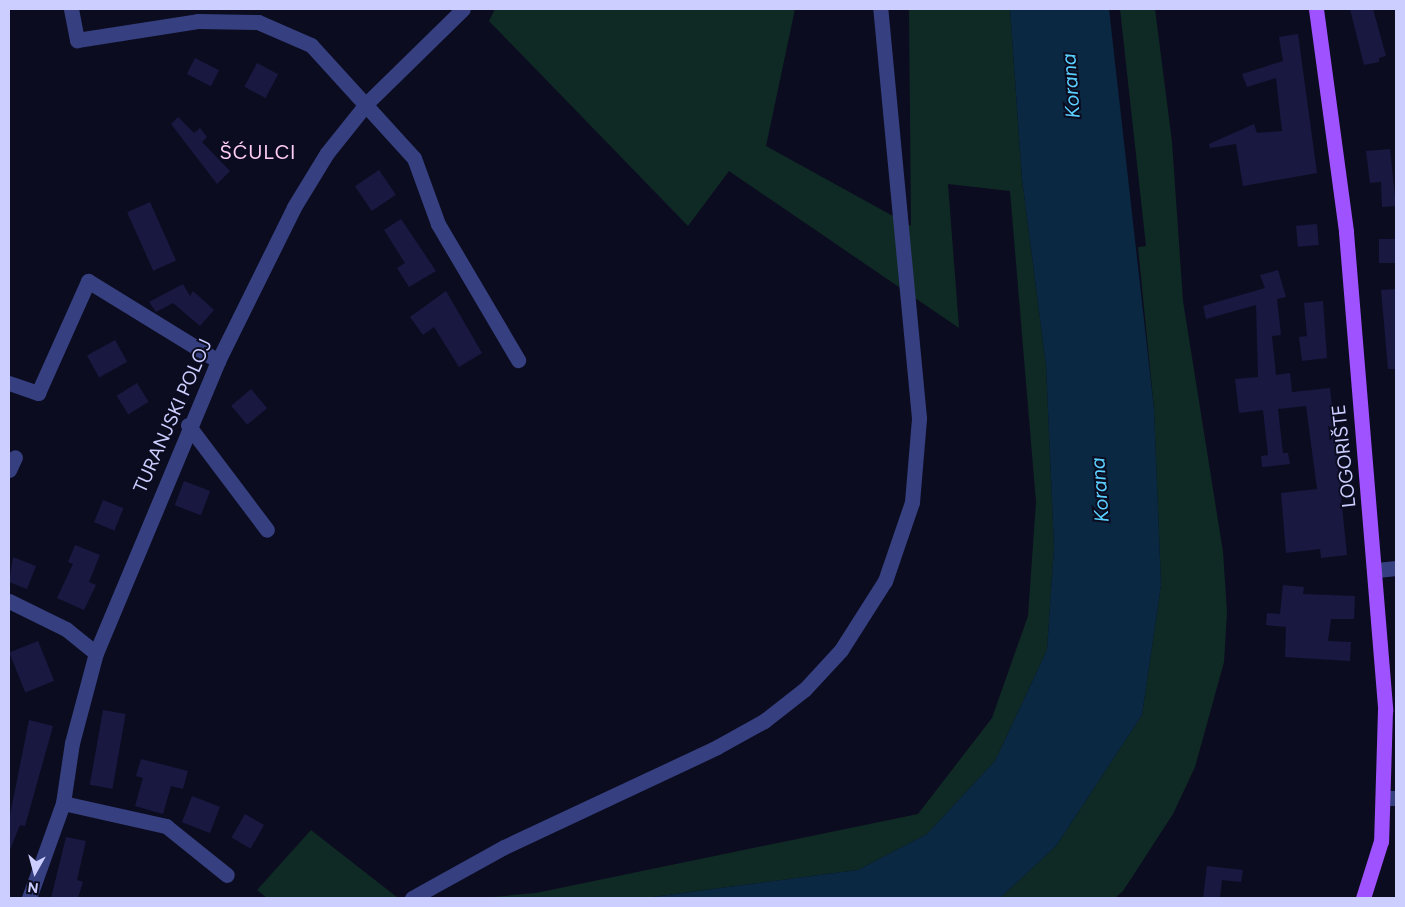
<!DOCTYPE html>
<html>
<head>
<meta charset="utf-8">
<style>
  body { margin:0 }
  #map { position:relative; width:1405px; height:907px; overflow:hidden; background:#0c0c20; font-family:Figtree,sans-serif }
  div>[style] { position:absolute }
  .green>* { inset:0; background:#0f2a24 }
  .water>* { inset:0; background:#0a2841 }
  .building>* { inset:0; background:#181841; transform-origin:0 0 }
  .minor>* { height:15px; margin:-7.5px; padding:0 7.5px; transform-origin:7.5px; border-radius:7.5px; background:#364080 }
  .major>* { height:15px; margin:-7.5px; padding:0 7.5px; transform-origin:7.5px; border-radius:7.5px; background:#9f52ff }
  span { translate:-50% -50%; white-space:nowrap; text-align:center; line-height:1.15; -webkit-text-stroke:4px #0c0c20; paint-order:stroke }
  .street-label { font-size:19px; color:#cbceff }
  .water-label { font-size:20px; color:#59d0ff; font-style:italic }
  .neighbourhood-label { font-size:20px; color:#ffcdf6; letter-spacing:1px }
  .frame { position:absolute; inset:0; border:10px solid #cbceff; pointer-events:none }
  .north { position:absolute; left:10px; top:847px; width:50px; height:50px; -webkit-text-stroke:4px #0c0c20; paint-order:stroke; rotate:187deg; font-size:14px; font-weight:700; line-height:20px; text-align:center; color:#cbceff }
  .north::after { content:''; display:block; margin:auto; width:18px; height:22px; background:#cbceff; clip-path:polygon(50% 0,100% 100%,50% 72%,0 100%) }
</style>
</head>
<body>
<div id="map">
  <div class="green">
    <i style="clip-path:polygon(495px 9px,795px 9px,766px 146px,911px 226px,909px 9px,1010px 9px,1022px 179px,1046px 365px,1054px 547px,1047px 650px,995px 761px,927px 834px,858px 870px,645px 898px,482px 898px,536px 893px,918px 814px,992px 718px,1028px 616px,1036px 502px,1010px 191px,948px 184px,959px 328px,729px 171px,688px 226px,489px 21px)"></i>
    <i style="clip-path:polygon(1120px 9px,1155px 9px,1172px 142px,1183px 301px,1223px 552px,1227px 612px,1224px 662px,1195px 767px,1173px 814px,1123px 891px,1115px 898px,1000px 898px,1056px 846px,1142px 715px,1161px 585px,1154px 409px,1138px 247px,1146px 246px)"></i>
    <i style="clip-path:polygon(311px 830px,398px 898px,267px 898px,257px 890px)"></i>
  </div>
  <div class="water">
    <i style="clip-path:polygon(1010px 9px,1109px 9px,1154px 409px,1161px 585px,1142px 715px,1056px 846px,1000px 898px,645px 898px,858px 870px,927px 834px,995px 761px,1047px 650px,1054px 547px,1046px 365px,1022px 179px)"></i>
  </div>
  <div class="building">
    <i style="clip-path:polygon(1350px 9px,1373px 9px,1386px 56px,1379px 58px,1379px 62px,1364px 65px)"></i>
    <i style="clip-path:polygon(1298px 34px,1317px 173px,1243px 186px,1236px 144px,1210px 148px,1209px 144px,1254px 124px,1257px 133px,1282px 131px,1276px 78px,1247px 87px,1242px 74px,1283px 61px,1279px 37px)"></i>
    <i style="left:195px;top:58px;width:27px;height:18px;rotate:27deg"></i>
    <i style="left:257px;top:63px;width:24px;height:27px;rotate:28deg"></i>
    <i style="clip-path:polygon(178px 117px,194px 133px,200px 128px,207px 137px,202px 142px,230px 171px,217px 184px,171px 124px)"></i>
    <i style="clip-path:polygon(1390px 149px,1396px 206px,1382px 207px,1381px 182px,1370px 183px,1366px 151px)"></i>
    <i style="left:379px;top:170px;width:30px;height:29px;rotate:56deg"></i>
    <i style="left:150px;top:202px;width:64px;height:25px;rotate:66deg"></i>
    <i style="clip-path:polygon(401px 219px,436px 271px,409px 287px,397px 268px,405px 263px,384px 230px)"></i>
    <i style="left:1317px;top:224px;width:21px;height:21px;rotate:85deg"></i>
    <i style="left:1379px;top:239px;width:17px;height:24px"></i>
    <i style="clip-path:polygon(1278px 270px,1286px 297px,1277px 299px,1281px 335px,1272px 336px,1276px 375px,1290px 373px,1292px 392px,1330px 388px,1347px 555px,1321px 558px,1320px 549px,1286px 553px,1281px 493px,1317px 489px,1306px 406px,1278px 409px,1283px 453px,1288px 453px,1290px 464px,1262px 467px,1261px 456px,1268px 455px,1263px 410px,1239px 413px,1235px 379px,1258px 377px,1256px 305px,1206px 319px,1203px 306px,1265px 288px,1260px 275px)"></i>
    <i style="clip-path:polygon(183px 284px,190px 296px,193px 291px,214px 310px,200px 326px,173px 303px,156px 312px,149px 302px)"></i>
    <i style="clip-path:polygon(1396px 289px,1396px 369px,1388px 369px,1381px 290px)"></i>
    <i style="clip-path:polygon(446px 291px,482px 353px,459px 367px,434px 327px,423px 335px,410px 317px)"></i>
    <i style="clip-path:polygon(1323px 301px,1327px 358px,1302px 361px,1299px 337px,1307px 336px,1304px 303px)"></i>
    <i style="left:115px;top:340px;width:25px;height:32px;rotate:61deg"></i>
    <i style="left:137px;top:383px;width:22px;height:24px;rotate:58deg"></i>
    <i style="left:251px;top:389px;width:25px;height:26px;rotate:50deg"></i>
    <i style="left:184px;top:481px;width:28px;height:26px;rotate:21deg"></i>
    <i style="left:103px;top:500px;width:22px;height:24px;rotate:22deg"></i>
    <i style="clip-path:polygon(75px 545px,100px 555px,89px 582px,96px 585px,84px 610px,57px 598px,73px 564px,68px 562px)"></i>
    <i style="clip-path:polygon(13px 557px,36px 566px,27px 589px,9px 582px)"></i>
    <i style="clip-path:polygon(1283px 585px,1304px 587px,1303px 594px,1355px 596px,1354px 619px,1331px 619px,1328px 641px,1351px 642px,1350px 661px,1285px 657px,1286px 627px,1266px 625px,1267px 613px,1280px 614px)"></i>
    <i style="left:38px;top:641px;width:43px;height:31px;rotate:68deg"></i>
    <i style="left:103px;top:710px;width:23px;height:76px;rotate:10deg"></i>
    <i style="clip-path:polygon(29px 720px,53px 726px,25px 826px,20px 825px,10px 850px,9px 820px)"></i>
    <i style="clip-path:polygon(141px 759px,188px 771px,183px 789px,171px 786px,163px 814px,135px 806px,143px 778px,136px 776px)"></i>
    <i style="left:192px;top:796px;width:30px;height:28px;rotate:21deg"></i>
    <i style="left:245px;top:814px;width:22px;height:27px;rotate:30deg"></i>
    <i style="clip-path:polygon(66px 837px,86px 841px,77px 880px,83px 882px,78px 898px,51px 898px)"></i>
    <i style="clip-path:polygon(1207px 866px,1243px 870px,1241px 882px,1222px 880px,1220px 898px,1203px 898px)"></i>
  </div>
  <div class="minor">
    <i style="left:71px;top:9px;width:32px;rotate:79deg"></i>
    <i style="left:77px;top:40px;width:122px;rotate:-8.9deg"></i>
    <i style="left:198px;top:21px;width:60px;rotate:1deg"></i>
    <i style="left:258px;top:22px;width:58px;rotate:23.5deg"></i>
    <i style="left:311px;top:45px;width:153px;rotate:47.7deg"></i>
    <i style="left:414px;top:158px;width:70px;rotate:70deg"></i>
    <i style="left:438px;top:224px;width:158px;rotate:59.5deg"></i>
    <i style="left:9px;top:383px;width:31px;rotate:19deg"></i>
    <i style="left:38px;top:393px;width:123px;rotate:-65.9deg"></i>
    <i style="left:88px;top:281px;width:153px;rotate:31.6deg"></i>
    <i style="left:188px;top:425px;width:131px;rotate:53deg"></i>
    <i style="left:9px;top:470px;width:14px;rotate:-65deg"></i>
    <i style="left:1377px;top:570px;width:19px;rotate:-6deg"></i>
    <i style="left:9px;top:601px;width:64px;rotate:26.2deg"></i>
    <i style="left:66px;top:629px;width:38px;rotate:39deg"></i>
    <i style="left:1384px;top:798px;width:12px"></i>
    <i style="left:63px;top:803px;width:106px;rotate:12.6deg"></i>
    <i style="left:166px;top:826px;width:78px;rotate:38.8deg"></i>
    <i style="left:29px;top:898px;width:101px;rotate:-70.3deg"></i>
    <i style="left:63px;top:803px;width:61px;rotate:-81.5deg"></i>
    <i style="left:72px;top:743px;width:93px;rotate:-75.1deg"></i>
    <i style="left:96px;top:653px;width:316px;rotate:-67.3deg"></i>
    <i style="left:218px;top:361px;width:172px;rotate:-63.7deg"></i>
    <i style="left:294px;top:207px;width:63px;rotate:-58.6deg"></i>
    <i style="left:327px;top:153px;width:64px;rotate:-51.3deg"></i>
    <i style="left:367px;top:103px;width:134px;rotate:-44.4deg"></i>
    <i style="left:412px;top:898px;width:105px;rotate:-29deg"></i>
    <i style="left:504px;top:847px;width:235px;rotate:-25.1deg"></i>
    <i style="left:717px;top:747px;width:54px;rotate:-29deg"></i>
    <i style="left:764px;top:721px;width:52px;rotate:-38deg"></i>
    <i style="left:805px;top:689px;width:53px;rotate:-47.3deg"></i>
    <i style="left:841px;top:650px;width:82px;rotate:-57.5deg"></i>
    <i style="left:885px;top:581px;width:83px;rotate:-71.1deg"></i>
    <i style="left:912px;top:502px;width:84px;rotate:-85.2deg"></i>
    <i style="left:919px;top:418px;width:411px;rotate:-95.4deg"></i>
  </div>
  <div class="major">
    <i style="left:1316px;top:9px;width:225px;rotate:82.3deg"></i>
    <i style="left:1346px;top:232px;width:480px;rotate:85.3deg"></i>
    <i style="left:1385px;top:710px;width:131px;rotate:91.7deg"></i>
    <i style="left:1381px;top:841px;width:60px;rotate:107.5deg"></i>
  </div>
  <div class="street-label">
    <span style="left:173px;top:416px;rotate:-66deg">TURANJSKI POLOJ</span>
    <span style="left:1344px;top:456px;rotate:-96deg">LOGORIŠTE</span>
  </div>
  <div class="water-label">
    <span style="left:1071px;top:86px;rotate:-94deg">Korana</span>
    <span style="left:1100px;top:490px;rotate:-94deg">Korana</span>
  </div>
  <div class="neighbourhood-label">
    <span style="left:258px;top:152px">ŠĆULCI</span>
  </div>
  <div class="frame"></div>
  <div class="north">N</div>
</div>
</body>
</html>
